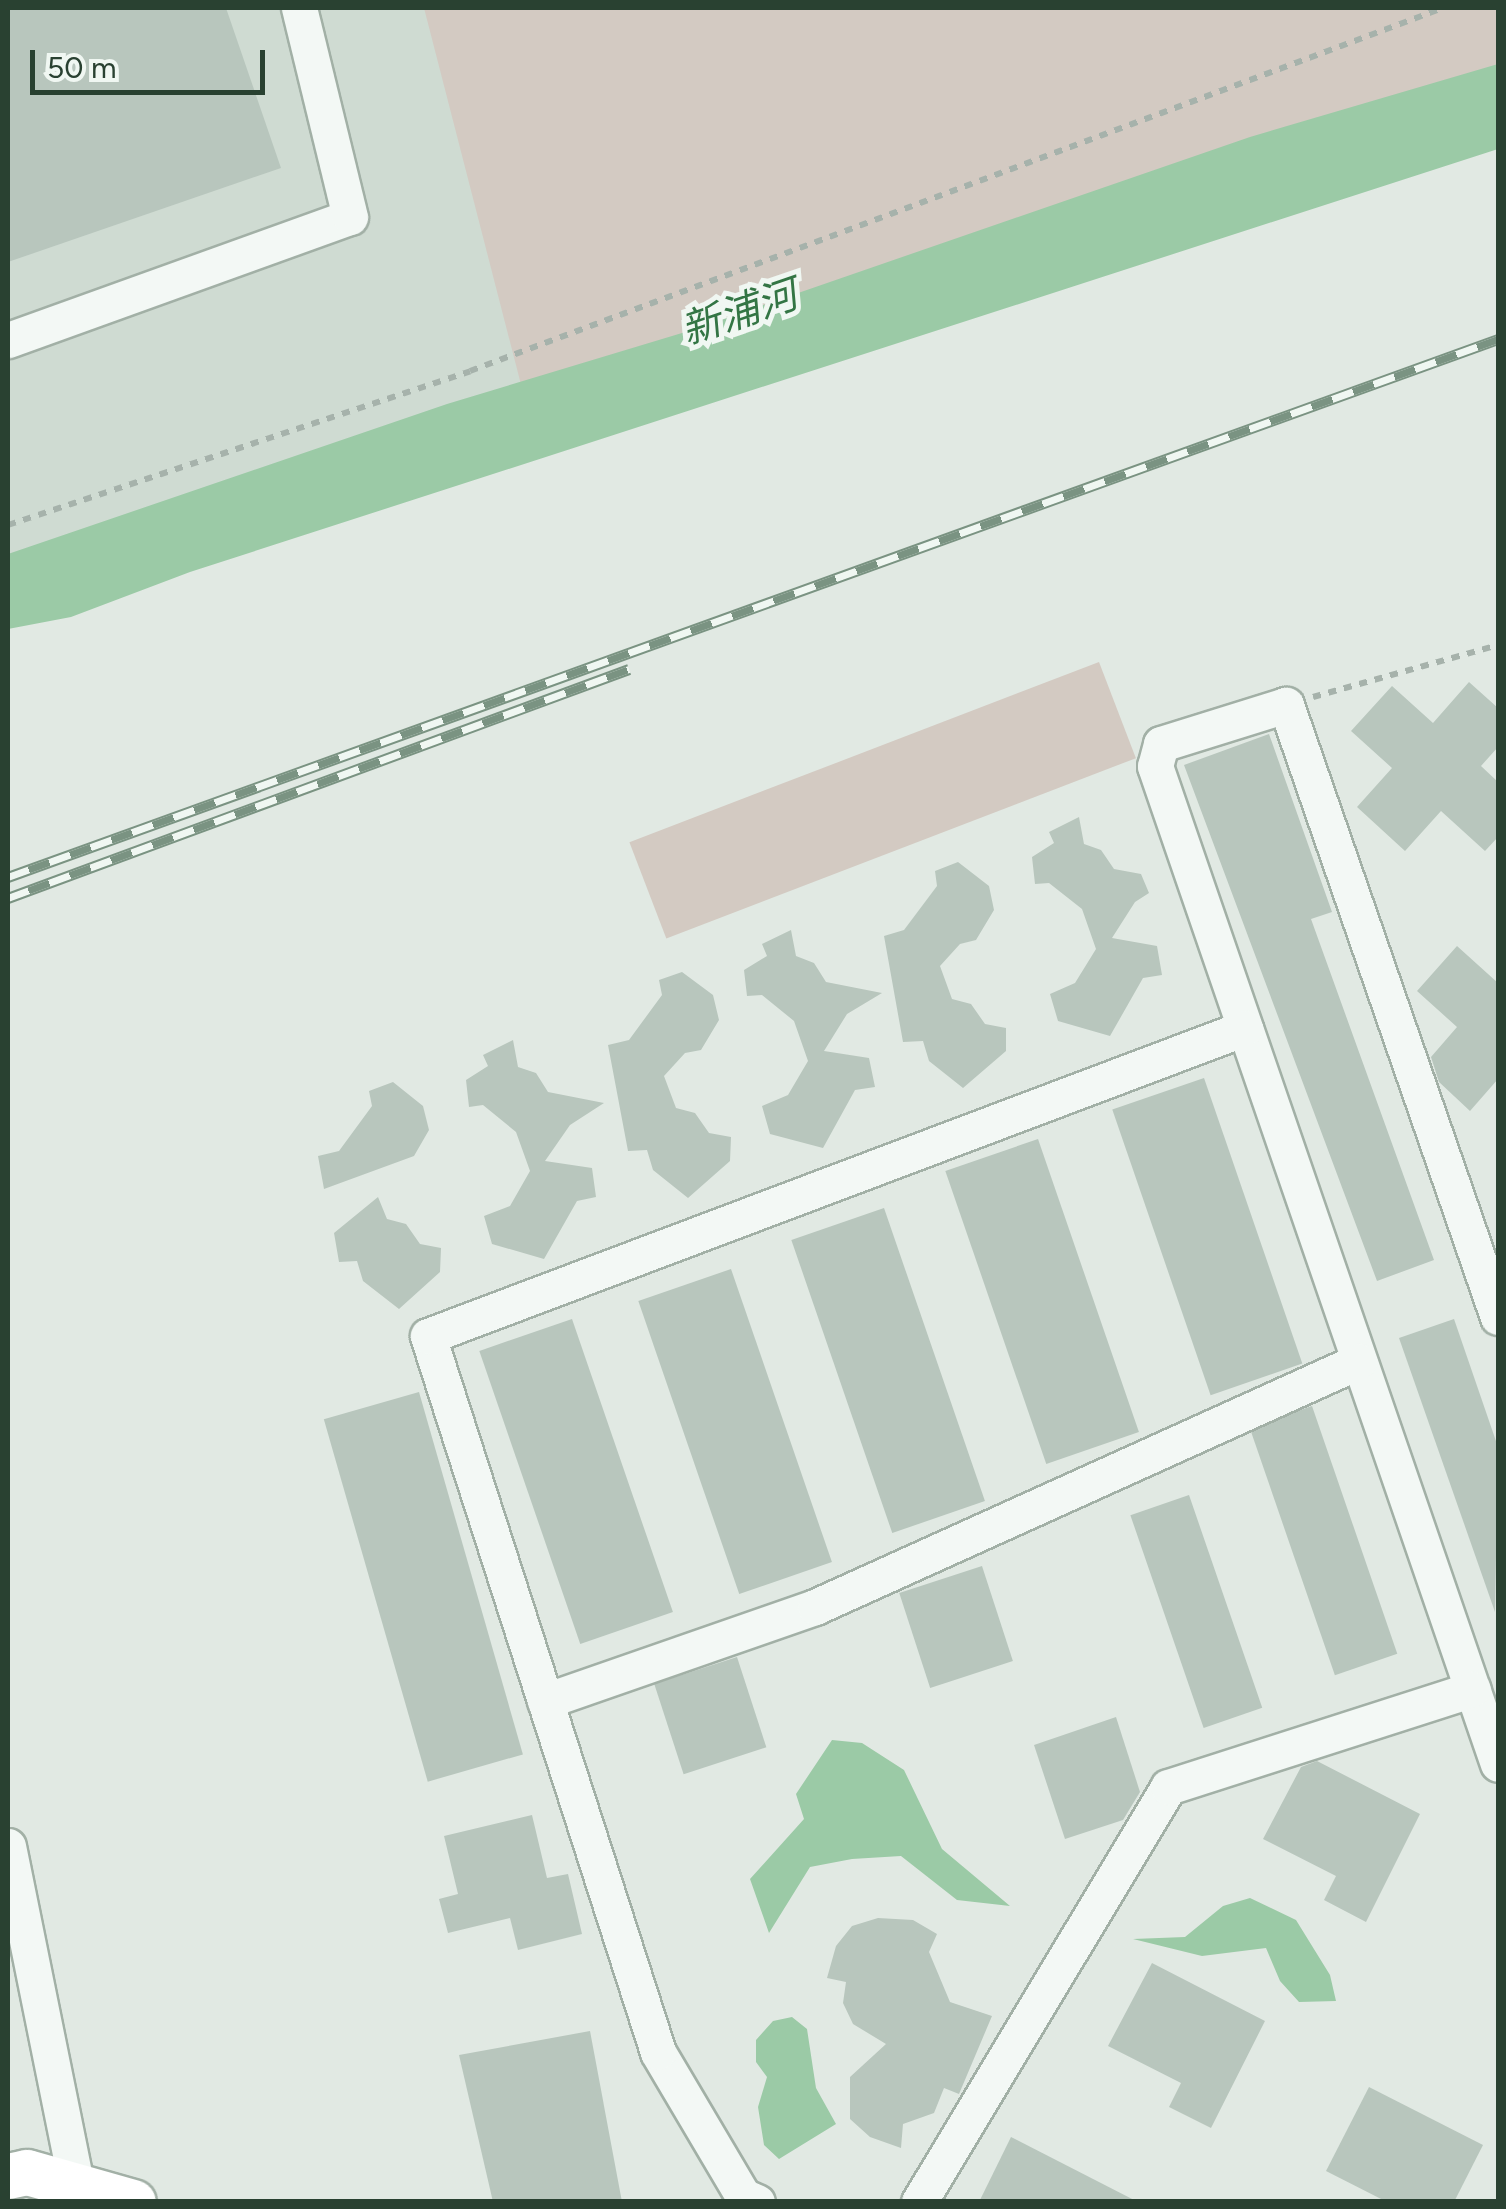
<!DOCTYPE html>
<meta charset="utf-8">
<style>
body{margin:0}
#map{position:relative;width:1506px;height:2209px;overflow:hidden;background:#e1e9e3;font-family:Figtree,"Noto Sans SC",sans-serif}
div>[style]{position:absolute}
.built>*{inset:0;background:#cfdbd2}
.green>*{inset:0;background:#d3cac2;transform-origin:0 0}
.water>*{inset:0;background:#9bcaa6}
.building>*{inset:0;background:#b8c6bd;transform-origin:0 0}
.path>*{height:6px;margin-top:-3px;transform-origin:0;background:repeating-linear-gradient(90deg,#a6b2ab 0 8px,transparent 0 16px)}
.roads{filter:drop-shadow(2px 0 #a2b0a6) drop-shadow(-2px 0 #a2b0a6) drop-shadow(0 2px #a2b0a6) drop-shadow(0 -2px #a2b0a6)}
.minor>*{height:35px;margin:-17.5px;padding:0 17.5px;transform-origin:17.5px;border-radius:17.5px;background:#f3f8f5}
.major>*{height:45px;margin:-22.5px;padding:0 22.5px;transform-origin:22.5px;border-radius:22.5px;background:#fff}
.rail>*{height:11px;margin-top:-5.5px;transform-origin:0;background:repeating-linear-gradient(90deg,#f0f7f2 0 22px,#7a9382 0 44px);box-sizing:border-box;border-block:2px solid #7a9382}
span{translate:-50% -50%;white-space:nowrap;text-align:center;line-height:1.15;-webkit-text-stroke:10px #f0f7f2;paint-order:stroke}
.water-label{font-size:40px;color:#337544;font-style:italic}
.frame{position:absolute;inset:0;border:10px solid #294131;pointer-events:none}
.scale{position:absolute;left:30px;top:50px;width:235px;height:45px;box-sizing:border-box;border:5px solid #294131;border-top:0;padding-left:12px;font-size:30px;line-height:35px;white-space:nowrap;color:#294131;-webkit-text-stroke:8px #f0f7f2;paint-order:stroke}
</style>
<div id="map">
<div class="built">
<i style="clip-path:polygon(8px 8px,1498px 8px,8px 606px)"></i>
</div>
<div class="green">
<i style="clip-path:polygon(424px 8px,1498px 8px,1498px 67px,526px 404px)"></i>
<i style="left:1099px;top:662px;width:103px;height:503px;rotate:69deg"></i>
</div>
<div class="water">
<i style="clip-path:polygon(1498px 64px,1498px 149px,190px 572px,71px 617px,8px 629px,8px 554px,447px 404px,682px 333px,1250px 137px)"></i>
<i style="clip-path:polygon(832px 1740px,862px 1743px,904px 1770px,942px 1849px,1010px 1906px,957px 1900px,901px 1856px,852px 1859px,810px 1867px,769px 1933px,750px 1879px,804px 1819px,796px 1794px)"></i>
<i style="clip-path:polygon(1250px 1898px,1296px 1920px,1330px 1975px,1336px 2001px,1299px 2002px,1280px 1981px,1266px 1948px,1202px 1956px,1133px 1939px,1185px 1937px,1223px 1906px)"></i>
<i style="clip-path:polygon(792px 2017px,807px 2029px,816px 2088px,836px 2124px,779px 2159px,764px 2145px,758px 2107px,767px 2077px,756px 2062px,756px 2040px,773px 2021px)"></i>
</div>
<div class="building">
<i style="clip-path:polygon(8px 8px,226px 8px,281px 168px,8px 262px)"></i>
<i style="clip-path:polygon(1469px 682px,1498px 708px,1498px 747px,1481px 766px,1498px 782px,1498px 837px,1485px 851px,1441px 811px,1405px 851px,1357px 807px,1392px 768px,1351px 731px,1392px 686px,1433px 723px)"></i>
<i style="clip-path:polygon(1269px 734px,1332px 912px,1311px 919px,1434px 1260px,1377px 1281px,1184px 765px)"></i>
<i style="clip-path:polygon(1079px 817px,1084px 844px,1101px 850px,1114px 869px,1141px 874px,1149px 893px,1135px 902px,1112px 938px,1157px 946px,1162px 975px,1143px 978px,1110px 1036px,1058px 1021px,1050px 994px,1075px 983px,1096px 949px,1082px 909px,1049px 883px,1035px 884px,1032px 857px,1054px 843px,1049px 832px)"></i>
<i style="clip-path:polygon(958px 862px,989px 886px,994px 910px,976px 940px,960px 944px,940px 966px,952px 999px,971px 1004px,985px 1024px,1006px 1028px,1006px 1051px,963px 1088px,929px 1061px,923px 1041px,903px 1042px,884px 936px,904px 930px,937px 886px,935px 871px)"></i>
<i style="clip-path:polygon(791px 930px,796px 956px,814px 963px,826px 982px,882px 993px,847px 1014px,824px 1051px,869px 1058px,875px 1087px,855px 1090px,823px 1148px,770px 1134px,762px 1106px,788px 1095px,808px 1061px,794px 1021px,762px 995px,747px 996px,744px 970px,767px 956px,762px 944px)"></i>
<i style="clip-path:polygon(1457px 946px,1498px 983px,1498px 1079px,1470px 1111px,1439px 1082px,1431px 1057px,1457px 1027px,1417px 991px)"></i>
<i style="clip-path:polygon(682px 972px,713px 995px,719px 1020px,701px 1050px,685px 1053px,664px 1076px,676px 1108px,695px 1113px,709px 1133px,731px 1137px,730px 1161px,688px 1198px,653px 1170px,647px 1150px,628px 1151px,608px 1045px,629px 1040px,662px 995px,659px 980px)"></i>
<i style="clip-path:polygon(513px 1040px,518px 1067px,536px 1073px,548px 1092px,604px 1103px,570px 1125px,545px 1161px,592px 1168px,596px 1197px,577px 1201px,544px 1259px,492px 1244px,484px 1216px,510px 1206px,530px 1171px,516px 1132px,483px 1105px,469px 1107px,466px 1080px,488px 1066px,483px 1055px)"></i>
<i style="left:1204px;top:1078px;width:302px;height:97px;rotate:71deg"></i>
<i style="clip-path:polygon(393px 1082px,423px 1106px,429px 1130px,414px 1156px,324px 1189px,318px 1156px,339px 1151px,372px 1106px,369px 1091px)"></i>
<i style="left:1038px;top:1139px;width:310px;height:98px;rotate:71deg"></i>
<i style="clip-path:polygon(378px 1197px,387px 1219px,406px 1224px,420px 1244px,441px 1248px,440px 1272px,399px 1309px,363px 1281px,357px 1261px,339px 1262px,334px 1233px)"></i>
<i style="left:884px;top:1208px;width:310px;height:98px;rotate:71deg"></i>
<i style="left:731px;top:1269px;width:310px;height:98px;rotate:71deg"></i>
<i style="left:572px;top:1319px;width:310px;height:98px;rotate:71deg"></i>
<i style="clip-path:polygon(1454px 1319px,1498px 1447px,1495px 1612px,1399px 1338px)"></i>
<i style="left:419px;top:1392px;width:377px;height:99px;rotate:74deg"></i>
<i style="left:1312px;top:1406px;width:262px;height:66px;rotate:71deg"></i>
<i style="left:1189px;top:1495px;width:225px;height:62px;rotate:71deg"></i>
<i style="left:982px;top:1566px;width:100px;height:87px;rotate:72deg"></i>
<i style="left:737px;top:1657px;width:95px;height:87px;rotate:72deg"></i>
<i style="clip-path:polygon(1116px 1717px,1140px 1792px,1123px 1820px,1065px 1839px,1034px 1745px)"></i>
<i style="clip-path:polygon(1317px 1761px,1420px 1814px,1366px 1922px,1324px 1900px,1336px 1876px,1263px 1839px,1301px 1767px)"></i>
<i style="clip-path:polygon(532px 1815px,547px 1878px,568px 1874px,582px 1934px,518px 1950px,510px 1918px,448px 1933px,439px 1899px,458px 1894px,444px 1836px)"></i>
<i style="clip-path:polygon(878px 1918px,913px 1920px,937px 1934px,929px 1952px,950px 2002px,992px 2016px,959px 2094px,944px 2088px,934px 2113px,903px 2124px,901px 2148px,870px 2137px,850px 2119px,850px 2077px,886px 2044px,853px 2024px,843px 2003px,846px 1982px,827px 1978px,836px 1946px,852px 1926px)"></i>
<i style="clip-path:polygon(1152px 1963px,1265px 2021px,1211px 2128px,1169px 2107px,1181px 2083px,1108px 2046px)"></i>
<i style="clip-path:polygon(590px 2031px,622px 2202px,493px 2202px,459px 2055px)"></i>
<i style="clip-path:polygon(1369px 2087px,1483px 2145px,1454px 2202px,1387px 2202px,1326px 2171px)"></i>
<i style="clip-path:polygon(1011px 2137px,1138px 2202px,979px 2202px)"></i>
</div>
<div class="path">
<i style="left:8px;top:525px;width:487px;rotate:-18.4deg"></i>
<i style="left:470px;top:371px;width:1039px;rotate:-20.46deg"></i>
<i style="left:1313px;top:697px;width:192px;rotate:-15.7deg"></i>
</div>
<div class="roads">
<div class="minor">
<i style="left:8px;top:340px;width:363px;rotate:-19.8deg"></i>
<i style="left:350px;top:217px;width:215px;rotate:-103.7deg"></i>
<i style="left:1498px;top:1317px;width:648px;rotate:-109.11deg"></i>
<i style="left:1286px;top:705px;width:131px;rotate:162.7deg"></i>
<i style="left:1161px;top:744px;width:23px;rotate:105deg"></i>
<i style="left:1155px;top:766px;width:1055px;rotate:71.03deg"></i>
<i style="left:545px;top:1701px;width:286px;rotate:-19.2deg"></i>
<i style="left:815px;top:1607px;width:597px;rotate:-24.33deg"></i>
<i style="left:8px;top:1846px;width:345px;rotate:78.6deg"></i>
<i style="left:757px;top:2202px;width:15px;rotate:-157deg"></i>
<i style="left:743px;top:2196px;width:167px;rotate:-120.6deg"></i>
<i style="left:658px;top:2052px;width:752px;rotate:-107.81deg"></i>
<i style="left:428px;top:1336px;width:873px;rotate:-20.66deg"></i>
<i style="left:919px;top:2202px;width:484px;rotate:-59deg"></i>
<i style="left:1168px;top:1787px;width:320px;rotate:-17.8deg"></i>
</div>
<div class="major">
<i style="left:8px;top:2176px;width:19px;rotate:-12deg"></i>
<i style="left:27px;top:2172px;width:110px;rotate:15.8deg"></i>
</div>
</div>
<div class="rail">
<i style="left:8px;top:877px;width:1584px;rotate:-19.85deg"></i>
<i style="left:8px;top:898px;width:662px;rotate:-20.24deg"></i>
</div>
<div class="water-label">
<span style="left:739px;top:312px;rotate:-19deg">新浦河</span>
</div>
<div class="frame"></div>
<div class="scale">50 m</div>
</div>
